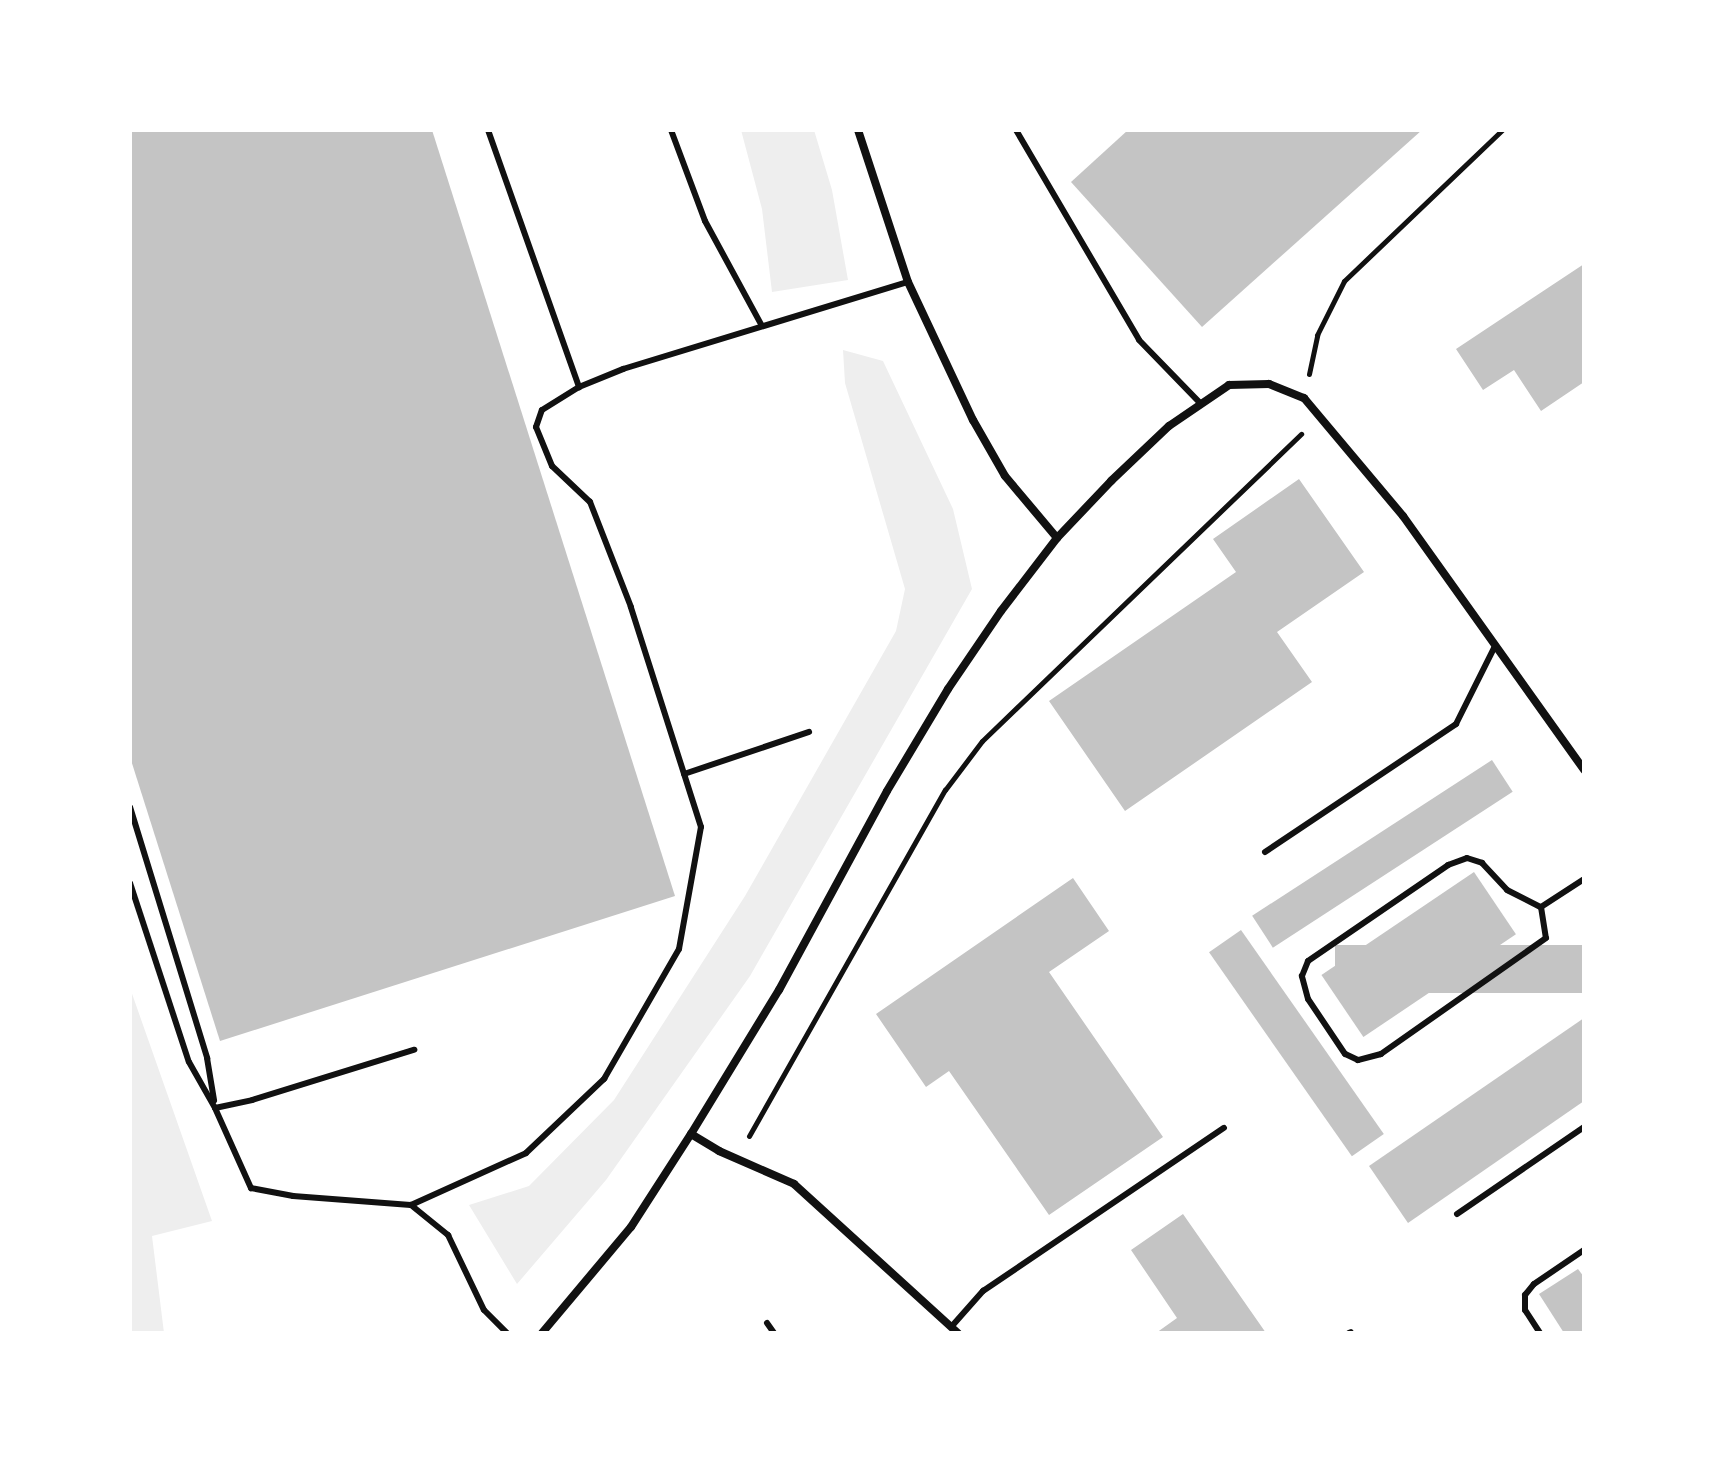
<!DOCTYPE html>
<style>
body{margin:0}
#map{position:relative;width:1714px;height:1463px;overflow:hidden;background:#fff;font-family:"Source Sans 3",sans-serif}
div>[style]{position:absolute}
.green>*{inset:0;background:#eee}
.building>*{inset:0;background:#c4c4c4;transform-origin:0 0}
.path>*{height:5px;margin:-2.5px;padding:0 2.5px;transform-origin:2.5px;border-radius:2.5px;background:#111}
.service>*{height:6px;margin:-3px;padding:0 3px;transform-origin:3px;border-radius:3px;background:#111}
.minor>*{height:8px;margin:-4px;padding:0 4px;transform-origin:4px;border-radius:4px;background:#111}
span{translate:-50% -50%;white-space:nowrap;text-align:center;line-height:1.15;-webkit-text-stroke:6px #fff;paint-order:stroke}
.frame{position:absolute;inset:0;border:132px solid #fff;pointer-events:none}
</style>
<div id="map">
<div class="green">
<i style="clip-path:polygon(741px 130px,814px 130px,832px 190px,848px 280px,772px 292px,762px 209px)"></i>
<i style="clip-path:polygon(843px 350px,883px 361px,953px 509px,972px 589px,750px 976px,606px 1180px,517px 1284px,469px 1205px,529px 1186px,614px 1100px,745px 896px,896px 631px,905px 589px,845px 383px)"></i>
<i style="clip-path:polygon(130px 988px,212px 1221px,152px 1236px,164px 1333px,130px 1333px)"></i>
</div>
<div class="building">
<i style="clip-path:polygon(130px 130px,432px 130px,675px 896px,220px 1041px,130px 757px)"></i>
<i style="clip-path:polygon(1128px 130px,1422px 130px,1202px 327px,1071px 182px)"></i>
<i style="clip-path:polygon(1584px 264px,1584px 382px,1541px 411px,1514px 370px,1483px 390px,1456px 349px)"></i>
<i style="clip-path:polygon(1299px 479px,1364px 572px,1277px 632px,1312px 682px,1125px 811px,1049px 701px,1236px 572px,1213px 539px)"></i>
<i style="left:1492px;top:760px;width:38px;height:286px;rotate:57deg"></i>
<i style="left:1474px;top:872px;width:75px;height:184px;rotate:56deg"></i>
<i style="clip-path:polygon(1073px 878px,1109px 931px,1049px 972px,1163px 1137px,1049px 1215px,949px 1071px,926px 1087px,876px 1014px)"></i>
<i style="left:1241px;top:930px;width:249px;height:39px;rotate:55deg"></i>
<i style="left:1584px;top:945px;width:48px;height:249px;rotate:90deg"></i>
<i style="clip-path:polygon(1584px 1018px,1584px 1101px,1408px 1223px,1369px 1166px)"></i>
<i style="clip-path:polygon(1183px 1214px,1266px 1333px,1156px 1333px,1177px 1318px,1131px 1250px)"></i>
<i style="clip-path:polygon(1578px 1269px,1584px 1277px,1584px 1333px,1564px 1333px,1539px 1294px)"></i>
</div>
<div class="path">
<i style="left:1309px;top:374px;width:40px;rotate:-78deg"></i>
<i style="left:1317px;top:335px;width:60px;rotate:-63.4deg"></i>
<i style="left:1344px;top:281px;width:219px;rotate:-43.7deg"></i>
<i style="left:749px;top:1136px;width:398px;rotate:-60.5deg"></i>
<i style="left:945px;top:790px;width:61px;rotate:-52.9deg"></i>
<i style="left:982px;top:741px;width:443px;rotate:-43.9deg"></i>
</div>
<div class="service">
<i style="left:488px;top:130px;width:273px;rotate:70.5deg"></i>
<i style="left:671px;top:130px;width:97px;rotate:69.5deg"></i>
<i style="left:705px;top:221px;width:119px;rotate:61.5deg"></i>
<i style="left:1016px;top:130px;width:243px;rotate:59.6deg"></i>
<i style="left:1139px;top:340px;width:89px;rotate:45.9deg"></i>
<i style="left:684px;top:774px;width:132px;rotate:-18.6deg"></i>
<i style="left:130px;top:807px;width:263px;rotate:72.9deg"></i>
<i style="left:207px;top:1058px;width:43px;rotate:80.5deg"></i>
<i style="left:1265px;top:852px;width:230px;rotate:-33.8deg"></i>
<i style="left:1456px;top:724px;width:87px;rotate:-63.4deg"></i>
<i style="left:1467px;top:858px;width:16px;rotate:18deg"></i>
<i style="left:1482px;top:863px;width:37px;rotate:47deg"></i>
<i style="left:1507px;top:890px;width:38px;rotate:27deg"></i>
<i style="left:1541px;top:907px;width:31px;rotate:81deg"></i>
<i style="left:1546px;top:938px;width:202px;rotate:144.9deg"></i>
<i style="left:1381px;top:1054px;width:24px;rotate:165deg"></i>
<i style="left:1358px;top:1060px;width:14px;rotate:-155deg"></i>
<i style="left:1345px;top:1054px;width:66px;rotate:-123.9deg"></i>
<i style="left:1308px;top:999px;width:24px;rotate:-105deg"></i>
<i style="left:1302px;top:976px;width:16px;rotate:-68deg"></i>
<i style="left:1308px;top:961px;width:170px;rotate:-34.4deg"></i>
<i style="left:1448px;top:865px;width:20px;rotate:-20deg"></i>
<i style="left:130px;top:883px;width:188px;rotate:71.8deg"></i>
<i style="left:189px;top:1062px;width:53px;rotate:60.5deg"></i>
<i style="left:215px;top:1108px;width:88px;rotate:65.8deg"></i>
<i style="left:251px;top:1188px;width:43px;rotate:10.8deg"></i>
<i style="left:293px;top:1196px;width:118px;rotate:4.4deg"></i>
<i style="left:411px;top:1205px;width:126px;rotate:-24.3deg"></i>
<i style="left:526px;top:1153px;width:108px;rotate:-43.5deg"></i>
<i style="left:604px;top:1079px;width:150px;rotate:-60deg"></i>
<i style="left:679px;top:949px;width:124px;rotate:-79.8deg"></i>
<i style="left:701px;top:827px;width:231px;rotate:-107.7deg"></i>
<i style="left:631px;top:607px;width:113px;rotate:-111.3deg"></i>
<i style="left:590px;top:502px;width:52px;rotate:-136.5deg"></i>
<i style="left:552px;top:466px;width:42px;rotate:-112.3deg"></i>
<i style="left:536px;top:427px;width:18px;rotate:-71deg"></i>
<i style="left:542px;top:410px;width:44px;rotate:-31.9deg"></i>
<i style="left:579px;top:387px;width:48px;rotate:-22.2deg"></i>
<i style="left:623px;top:369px;width:298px;rotate:-17deg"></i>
<i style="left:1541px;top:907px;width:51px;rotate:-33.1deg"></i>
<i style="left:215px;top:1108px;width:38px;rotate:-12deg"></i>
<i style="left:252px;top:1100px;width:170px;rotate:-17.2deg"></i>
<i style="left:411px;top:1205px;width:48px;rotate:39deg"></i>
<i style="left:448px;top:1235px;width:83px;rotate:64.4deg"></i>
<i style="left:484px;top:1310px;width:33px;rotate:45deg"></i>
<i style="left:1457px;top:1214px;width:154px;rotate:-34.4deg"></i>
<i style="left:767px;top:1323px;width:12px;rotate:55deg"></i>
<i style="left:952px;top:1326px;width:47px;rotate:-48.5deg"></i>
<i style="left:983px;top:1291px;width:291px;rotate:-34.1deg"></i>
<i style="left:1349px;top:1333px;width:2px;rotate:-27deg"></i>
<i style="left:1540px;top:1333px;width:27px;rotate:-123deg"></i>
<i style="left:1525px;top:1310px;width:15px;rotate:-90deg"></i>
<i style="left:1525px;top:1295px;width:14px;rotate:-51deg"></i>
<i style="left:1534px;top:1284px;width:60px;rotate:-34.2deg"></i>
</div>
<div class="minor">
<i style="left:858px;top:130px;width:160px;rotate:71.8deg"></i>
<i style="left:908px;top:282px;width:153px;rotate:64.8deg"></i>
<i style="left:973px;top:420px;width:64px;rotate:60.3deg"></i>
<i style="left:1005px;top:476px;width:81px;rotate:50deg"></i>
<i style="left:691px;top:1134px;width:33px;rotate:31deg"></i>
<i style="left:719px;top:1151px;width:82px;rotate:23.7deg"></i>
<i style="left:794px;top:1184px;width:222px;rotate:42.3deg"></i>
<i style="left:542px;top:1333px;width:138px;rotate:-50deg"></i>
<i style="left:631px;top:1227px;width:111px;rotate:-57.2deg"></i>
<i style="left:691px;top:1134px;width:169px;rotate:-58.6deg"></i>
<i style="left:779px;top:990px;width:226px;rotate:-61.5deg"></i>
<i style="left:887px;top:791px;width:119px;rotate:-59.1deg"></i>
<i style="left:948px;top:689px;width:94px;rotate:-55.8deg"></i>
<i style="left:1001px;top:611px;width:92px;rotate:-52.5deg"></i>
<i style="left:1057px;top:538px;width:79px;rotate:-46.5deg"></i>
<i style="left:1111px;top:481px;width:80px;rotate:-43.5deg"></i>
<i style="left:1169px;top:426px;width:73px;rotate:-34.3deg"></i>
<i style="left:1229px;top:385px;width:40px;rotate:-1.4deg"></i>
<i style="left:1269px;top:384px;width:38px;rotate:22deg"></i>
<i style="left:1304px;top:398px;width:154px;rotate:50deg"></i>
<i style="left:1403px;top:516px;width:312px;rotate:54.5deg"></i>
</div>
<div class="frame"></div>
</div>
